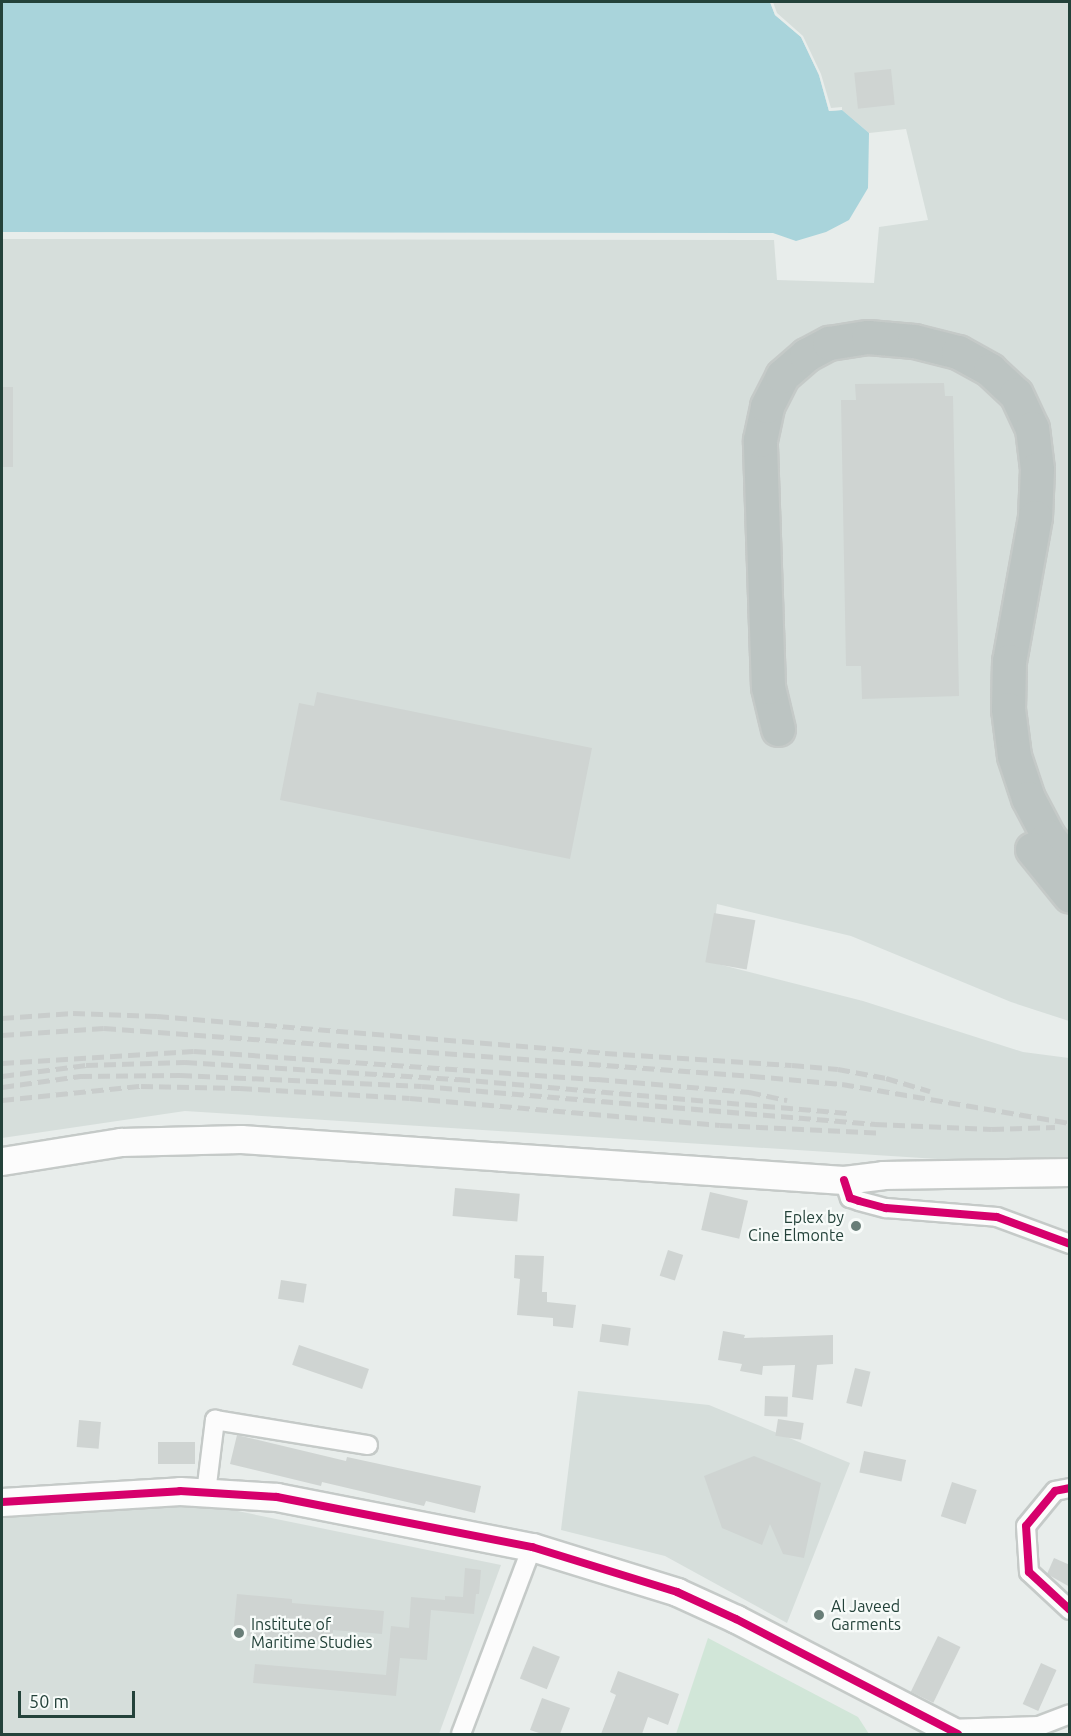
<!DOCTYPE html>
<style>
body{margin:0}
#map{position:relative;width:1071px;height:1736px;overflow:hidden;background:#e8edeb;font-family:Ubuntu,sans-serif}
div>[style]{position:absolute}
.built>*{inset:0;background:#d6dedb}
.green>*{inset:0;background:#d1e6d8}
.water>*{inset:0;background:#a9d4db}
.pier>*{inset:0;background:#e8edeb}
.building>*{inset:0;background:#cfd4d2;transform-origin:0 0}
.roads{filter:drop-shadow(2px 0 #c5cac8) drop-shadow(-2px 0 #c5cac8) drop-shadow(0 2px #c5cac8) drop-shadow(0 -2px #c5cac8)}
.street>*{height:18px;margin:-9px;padding:0 9px;transform-origin:9px;border-radius:9px;background:#fcfcfc}
.secondary>*{height:27px;margin:-13.5px;padding:0 13.5px;transform-origin:13.5px;border-radius:13.5px;background:#fcfcfc}
.highway>*{height:33px;margin:-16.5px;padding:0 16.5px;transform-origin:16.5px;border-radius:16.5px;background:#bcc4c2}
.rail>*{height:4.5px;margin-top:-2.25px;transform-origin:0;background:repeating-linear-gradient(90deg,#c9cdcc 0 12px,transparent 0 18px)}
.cycleway>*{height:8px;margin:-4px;padding:0 4px;transform-origin:4px;border-radius:4px;background:#d6006c}
.dots>*{width:16px;height:16px;translate:-50% -50%;box-sizing:border-box;border:3px solid #f7fbf9;border-radius:50%}
span{translate:-50% -50%;white-space:nowrap;text-align:center;line-height:1.15;-webkit-text-stroke:4.5px #f7fbf9;paint-order:stroke}
.poi-label{font-size:16px;color:#24423a}
.right{translate:-100% -50%;text-align:right}
.left{translate:0 -50%;text-align:left}
.frame{position:absolute;inset:0;border:3px solid #24423a;pointer-events:none}
.scale{position:absolute;left:18px;top:1691px;width:117px;height:27px;box-sizing:border-box;border:3px solid #24423a;border-top:0;padding-left:8px;font-size:18px;line-height:21px;white-space:nowrap;color:#24423a;-webkit-text-stroke:4px #f7fbf9;paint-order:stroke}
</style>
<div id="map">
<div class="built">
<i style="clip-path:polygon(770px 2px,1069px 2px,1069px 1021px,1011px 1002px,851px 936px,717px 904px,710px 962px,863px 1001px,1023px 1052px,1069px 1058px,1069px 1163px,1016px 1164px,185px 1111px,2px 1138px,2px 239px,774px 240px,777px 280px,874px 283px,879px 227px,928px 220px,906px 129px,869px 133px,842px 110px,829px 111px,819px 75px,801px 37px,775px 15px)"></i>
<i style="clip-path:polygon(578px 1391px,709px 1405px,850px 1463px,787px 1623px,665px 1556px,561px 1530px)"></i>
<i style="clip-path:polygon(171px 1504px,213px 1506px,501px 1565px,439px 1734px,2px 1734px,2px 1514px)"></i>
</div>
<div class="green">
<i style="clip-path:polygon(708px 1638px,858px 1717px,869px 1734px,676px 1734px)"></i>
</div>
<div class="water">
<i style="clip-path:polygon(2px 2px,770px 2px,775px 15px,801px 37px,819px 75px,829px 111px,842px 110px,869px 133px,868px 188px,849px 220px,826px 232px,796px 241px,773px 233px,2px 232px)"></i>
</div>
<div class="pier">
<i style="clip-path:polygon(770px 2px,773px 2px,777px 13px,803px 36px,821px 74px,831px 108px,842px 107px,842px 110px,829px 111px,819px 75px,801px 37px,775px 15px)"></i>
</div>
<div class="building">
<i style="left:891px;top:69px;width:36px;height:37px;rotate:84deg"></i>
<i style="clip-path:polygon(944px 383px,945px 396px,953px 396px,959px 696px,862px 699px,861px 666px,846px 666px,841px 400px,856px 400px,855px 384px)"></i>
<i style="left:2px;top:387px;width:11px;height:80px"></i>
<i style="clip-path:polygon(317px 692px,592px 748px,570px 859px,280px 800px,299px 703px,314px 706px)"></i>
<i style="left:714px;top:913px;width:42px;height:50px;rotate:10deg"></i>
<i style="left:455px;top:1188px;width:65px;height:28px;rotate:5deg"></i>
<i style="left:710px;top:1192px;width:39px;height:39px;rotate:13deg"></i>
<i style="left:668px;top:1250px;width:16px;height:27px;rotate:18deg"></i>
<i style="clip-path:polygon(515px 1255px,544px 1256px,542px 1292px,547px 1292px,547px 1302px,576px 1305px,573px 1328px,553px 1326px,553px 1318px,517px 1315px,520px 1279px,514px 1278px)"></i>
<i style="left:281px;top:1280px;width:26px;height:19px;rotate:9deg"></i>
<i style="left:602px;top:1324px;width:29px;height:18px;rotate:8deg"></i>
<i style="clip-path:polygon(723px 1331px,745px 1335px,744px 1338px,833px 1335px,833px 1364px,817px 1365px,813px 1400px,792px 1397px,795px 1365px,763px 1366px,762px 1375px,740px 1371px,742px 1364px,718px 1360px)"></i>
<i style="left:299px;top:1345px;width:74px;height:21px;rotate:19deg"></i>
<i style="left:855px;top:1368px;width:16px;height:36px;rotate:14deg"></i>
<i style="left:765px;top:1396px;width:23px;height:20px;rotate:2deg"></i>
<i style="left:778px;top:1419px;width:26px;height:17px;rotate:9deg"></i>
<i style="left:79px;top:1420px;width:22px;height:27px;rotate:5deg"></i>
<i style="clip-path:polygon(237px 1435px,346px 1461px,347px 1457px,481px 1486px,475px 1513px,426px 1501px,424px 1506px,322px 1482px,321px 1486px,230px 1464px)"></i>
<i style="left:158px;top:1442px;width:37px;height:22px"></i>
<i style="left:864px;top:1451px;width:43px;height:22px;rotate:12deg"></i>
<i style="clip-path:polygon(754px 1456px,821px 1483px,804px 1558px,783px 1554px,770px 1524px,762px 1545px,722px 1528px,704px 1476px)"></i>
<i style="left:952px;top:1482px;width:26px;height:36px;rotate:18deg"></i>
<i style="clip-path:polygon(1054px 1558px,1070px 1565px,1070px 1587px,1047px 1574px)"></i>
<i style="clip-path:polygon(465px 1568px,481px 1570px,479px 1594px,476px 1594px,474px 1614px,431px 1610px,427px 1660px,400px 1658px,396px 1696px,253px 1683px,255px 1664px,386px 1675px,391px 1626px,409px 1628px,411px 1597px,445px 1600px,445px 1596px,463px 1597px)"></i>
<i style="clip-path:polygon(237px 1594px,292px 1599px,292px 1603px,384px 1611px,382px 1634px,333px 1630px,332px 1643px,233px 1635px)"></i>
<i style="left:938px;top:1636px;width:25px;height:62px;rotate:26deg"></i>
<i style="left:533px;top:1646px;width:29px;height:35px;rotate:22deg"></i>
<i style="left:1041px;top:1663px;width:17px;height:45px;rotate:24deg"></i>
<i style="clip-path:polygon(618px 1671px,679px 1694px,668px 1725px,648px 1717px,642px 1734px,601px 1734px,616px 1695px,610px 1692px)"></i>
<i style="clip-path:polygon(542px 1698px,570px 1708px,560px 1734px,542px 1734px,530px 1730px)"></i>
</div>
<div class="roads">
<div class="street">
<i style="left:844px;top:1180px;width:19px;rotate:72deg"></i>
<i style="left:850px;top:1198px;width:9px;rotate:18deg"></i>
<i style="left:859px;top:1201px;width:28px;rotate:15deg"></i>
<i style="left:886px;top:1208px;width:111px;rotate:4.6deg"></i>
<i style="left:997px;top:1217px;width:78px;rotate:20.3deg"></i>
<i style="left:1070px;top:1488px;width:15px;rotate:169deg"></i>
<i style="left:1055px;top:1491px;width:45px;rotate:129.6deg"></i>
<i style="left:1026px;top:1526px;width:46px;rotate:86.3deg"></i>
<i style="left:1029px;top:1572px;width:56px;rotate:42.8deg"></i>
<i style="left:206px;top:1493px;width:74px;rotate:-83deg"></i>
<i style="left:215px;top:1420px;width:155px;rotate:9.3deg"></i>
<i style="left:948px;top:1729px;width:91px;rotate:-1.9deg"></i>
<i style="left:1039px;top:1726px;width:33px;rotate:-21deg"></i>
<i style="left:461px;top:1734px;width:200px;rotate:-69.2deg"></i>
</div>
<div class="secondary">
<i style="left:2px;top:1161px;width:121px;rotate:-9.1deg"></i>
<i style="left:121px;top:1142px;width:120px;rotate:-1.4deg"></i>
<i style="left:241px;top:1139px;width:604px;rotate:3.89deg"></i>
<i style="left:844px;top:1180px;width:39px;rotate:-7deg"></i>
<i style="left:883px;top:1175px;width:187px;rotate:-0.9deg"></i>
<i style="left:2px;top:1502px;width:178px;rotate:-3.5deg"></i>
<i style="left:180px;top:1491px;width:97px;rotate:3.5deg"></i>
<i style="left:277px;top:1497px;width:260px;rotate:11.1deg"></i>
<i style="left:532px;top:1547px;width:152px;rotate:17.2deg"></i>
<i style="left:677px;top:1592px;width:65px;rotate:24.6deg"></i>
<i style="left:736px;top:1619px;width:250px;rotate:27.4deg"></i>
</div>
<div class="highway">
<i style="left:778px;top:729px;width:43px;rotate:-103.4deg"></i>
<i style="left:768px;top:687px;width:247px;rotate:-91.9deg"></i>
<i style="left:760px;top:440px;width:35px;rotate:-78deg"></i>
<i style="left:767px;top:406px;width:34px;rotate:-63deg"></i>
<i style="left:782px;top:376px;width:32px;rotate:-41deg"></i>
<i style="left:806px;top:355px;width:26px;rotate:-28deg"></i>
<i style="left:829px;top:343px;width:39px;rotate:-9deg"></i>
<i style="left:868px;top:337px;width:46px;rotate:5deg"></i>
<i style="left:914px;top:341px;width:45px;rotate:14deg"></i>
<i style="left:958px;top:352px;width:37px;rotate:29deg"></i>
<i style="left:990px;top:370px;width:35px;rotate:43deg"></i>
<i style="left:1016px;top:394px;width:38px;rotate:65deg"></i>
<i style="left:1032px;top:428px;width:41px;rotate:83deg"></i>
<i style="left:1037px;top:469px;width:48px;rotate:92.4deg"></i>
<i style="left:1035px;top:517px;width:146px;rotate:100.2deg"></i>
<i style="left:1009px;top:661px;width:48px;rotate:91.2deg"></i>
<i style="left:1008px;top:709px;width:47px;rotate:82.7deg"></i>
<i style="left:1014px;top:756px;width:44px;rotate:71.6deg"></i>
<i style="left:1028px;top:798px;width:43px;rotate:62.2deg"></i>
<i style="left:1048px;top:836px;width:36px;rotate:52deg"></i>
<i style="left:1032px;top:849px;width:60px;rotate:51deg"></i>
</div>
</div>
<div class="rail">
<i style="left:2px;top:1018px;width:71px;rotate:-4deg"></i>
<i style="left:73px;top:1013px;width:84px;rotate:2deg"></i>
<i style="left:157px;top:1016px;width:450px;rotate:4.7deg"></i>
<i style="left:605px;top:1053px;width:187px;rotate:3.7deg"></i>
<i style="left:792px;top:1065px;width:46px;rotate:5deg"></i>
<i style="left:838px;top:1069px;width:49px;rotate:10.6deg"></i>
<i style="left:886px;top:1078px;width:46px;rotate:16.5deg"></i>
<i style="left:2px;top:1035px;width:102px;rotate:-3.9deg"></i>
<i style="left:104px;top:1028px;width:651px;rotate:4.23deg"></i>
<i style="left:753px;top:1076px;width:89px;rotate:5.1deg"></i>
<i style="left:842px;top:1084px;width:231px;rotate:9.7deg"></i>
<i style="left:2px;top:1063px;width:192px;rotate:-3.6deg"></i>
<i style="left:194px;top:1051px;width:404px;rotate:4deg"></i>
<i style="left:597px;top:1079px;width:153px;rotate:4.9deg"></i>
<i style="left:749px;top:1092px;width:39px;rotate:12deg"></i>
<i style="left:2px;top:1076px;width:85px;rotate:-7.5deg"></i>
<i style="left:86px;top:1065px;width:99px;rotate:-1.7deg"></i>
<i style="left:185px;top:1062px;width:274px;rotate:3.6deg"></i>
<i style="left:458px;top:1079px;width:391px;rotate:5deg"></i>
<i style="left:2px;top:1087px;width:79px;rotate:-8deg"></i>
<i style="left:80px;top:1076px;width:100px;rotate:-0.6deg"></i>
<i style="left:180px;top:1075px;width:242px;rotate:2.6deg"></i>
<i style="left:422px;top:1086px;width:455px;rotate:4.8deg"></i>
<i style="left:875px;top:1124px;width:117px;rotate:2.4deg"></i>
<i style="left:992px;top:1129px;width:63px;rotate:-1.8deg"></i>
<i style="left:2px;top:1100px;width:140px;rotate:-5.8deg"></i>
<i style="left:141px;top:1086px;width:99px;rotate:1.2deg"></i>
<i style="left:240px;top:1088px;width:170px;rotate:3.4deg"></i>
<i style="left:410px;top:1098px;width:311px;rotate:5deg"></i>
<i style="left:720px;top:1125px;width:161px;rotate:2.8deg"></i>
</div>
<div class="cycleway">
<i style="left:844px;top:1180px;width:19px;rotate:72deg"></i>
<i style="left:850px;top:1198px;width:9px;rotate:18deg"></i>
<i style="left:859px;top:1201px;width:28px;rotate:15deg"></i>
<i style="left:886px;top:1208px;width:111px;rotate:4.6deg"></i>
<i style="left:997px;top:1217px;width:78px;rotate:20.3deg"></i>
<i style="left:1070px;top:1488px;width:15px;rotate:169deg"></i>
<i style="left:1055px;top:1491px;width:45px;rotate:129.6deg"></i>
<i style="left:1026px;top:1526px;width:46px;rotate:86.3deg"></i>
<i style="left:1029px;top:1572px;width:56px;rotate:42.8deg"></i>
<i style="left:2px;top:1502px;width:178px;rotate:-3.5deg"></i>
<i style="left:180px;top:1491px;width:97px;rotate:3.5deg"></i>
<i style="left:277px;top:1497px;width:260px;rotate:11.1deg"></i>
<i style="left:532px;top:1547px;width:152px;rotate:17.2deg"></i>
<i style="left:677px;top:1592px;width:65px;rotate:24.6deg"></i>
<i style="left:736px;top:1619px;width:250px;rotate:27.4deg"></i>
</div>
<div class="dots">
<i style="left:856px;top:1226px;background:#697e78"></i>
<i style="left:819px;top:1615px;background:#697e78"></i>
<i style="left:239px;top:1633px;background:#697e78"></i>
</div>
<div class="poi-label">
<span class="right" style="left:844px;top:1226px">Eplex by<br>Cine Elmonte</span>
<span class="left" style="left:831px;top:1615px">Al Javeed<br>Garments</span>
<span class="left" style="left:251px;top:1633px">Institute of<br>Maritime Studies</span>
</div>
<div class="frame"></div>
<div class="scale">50 m</div>
</div>
